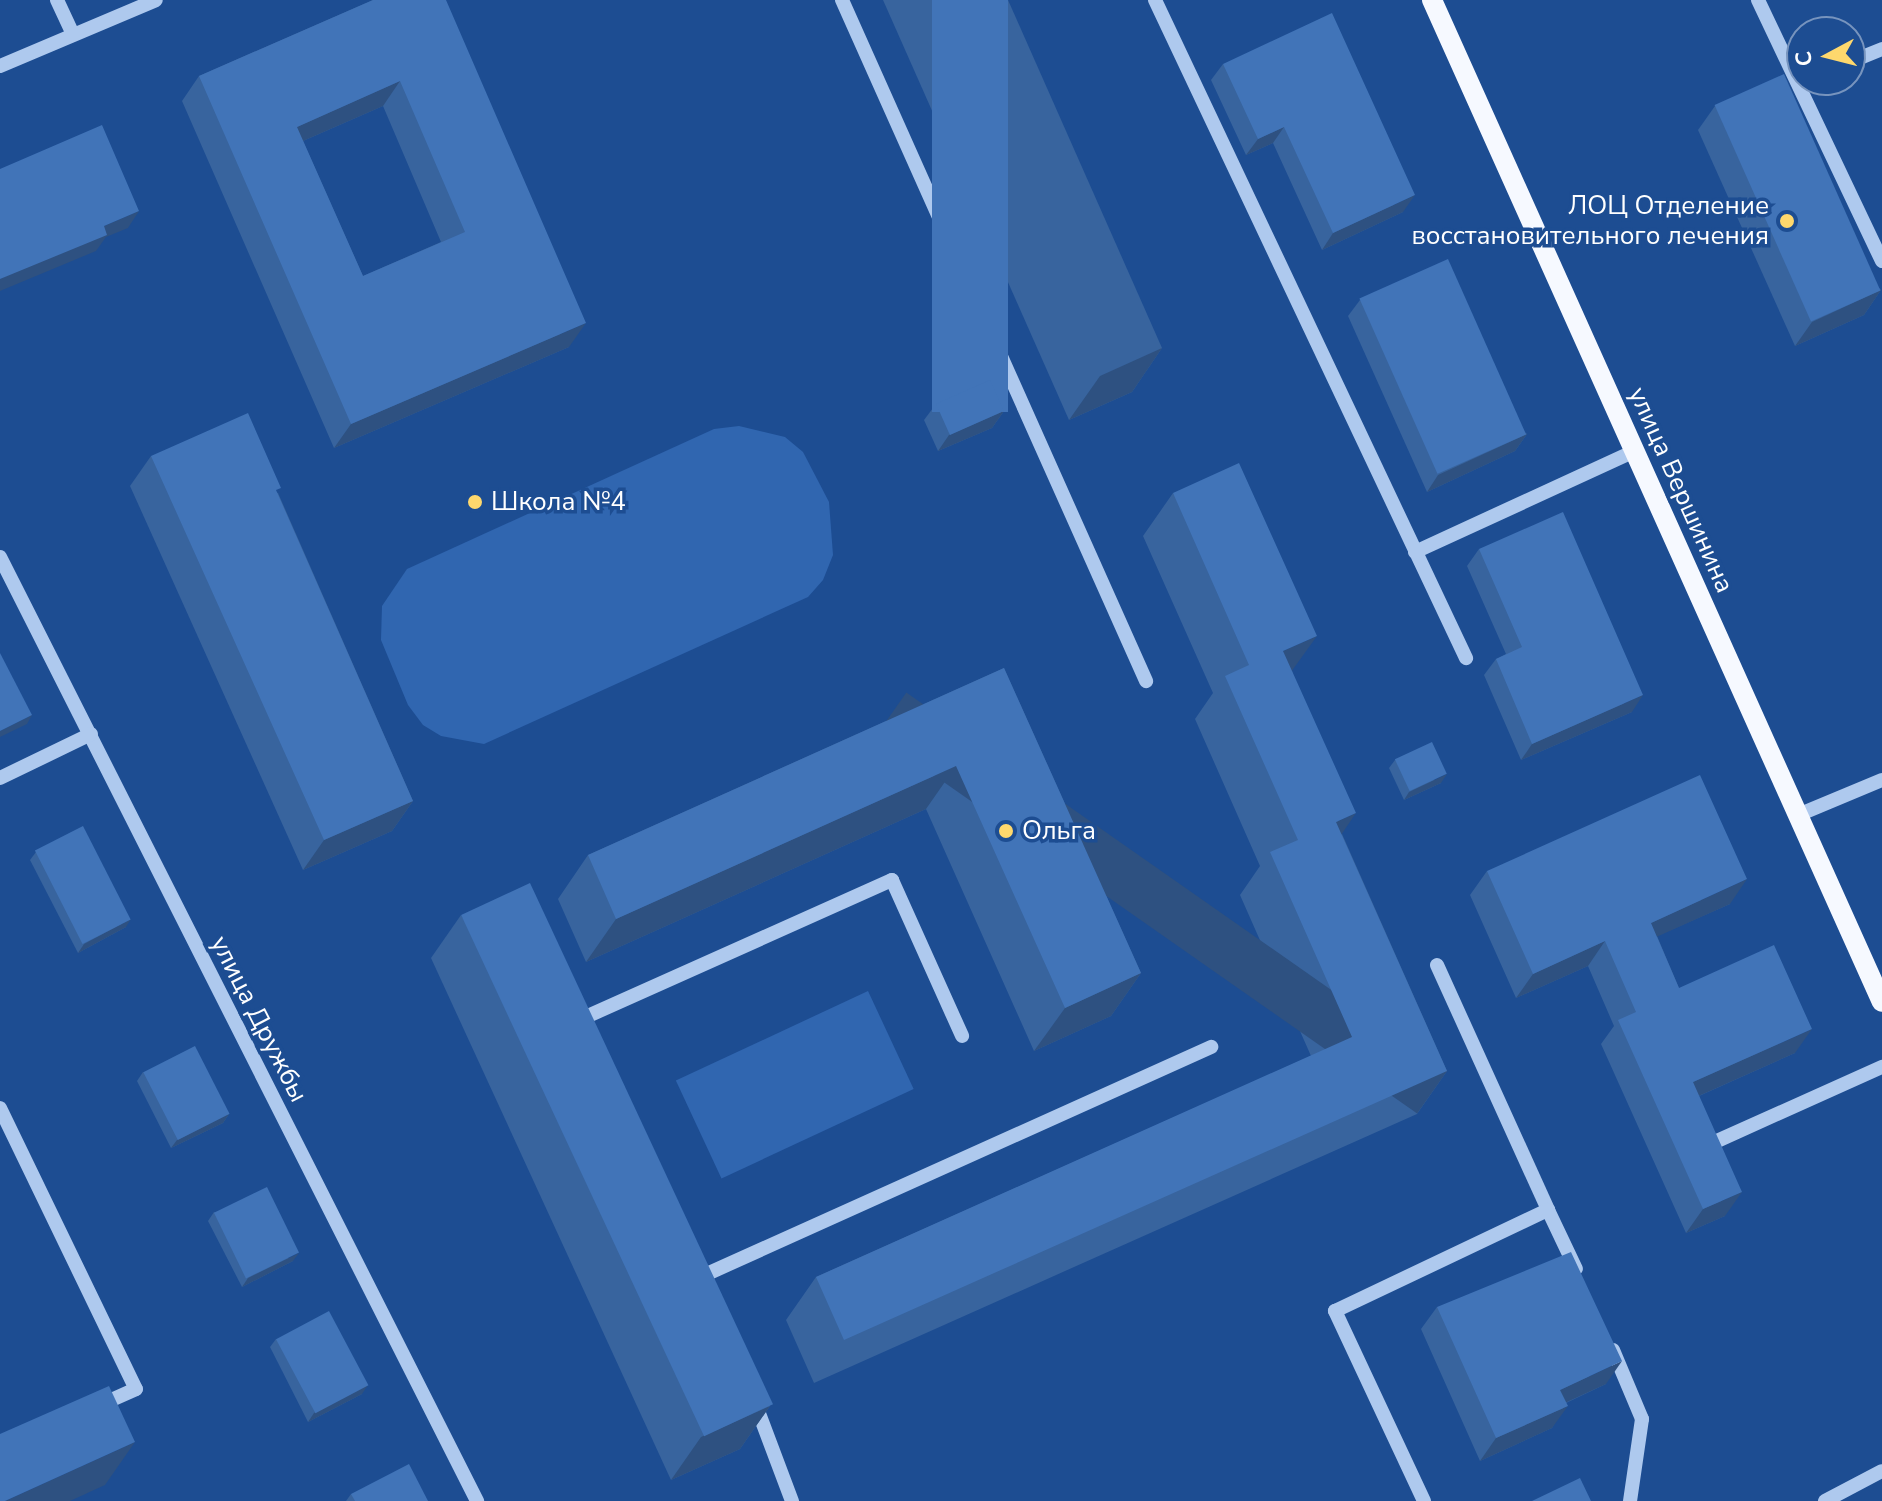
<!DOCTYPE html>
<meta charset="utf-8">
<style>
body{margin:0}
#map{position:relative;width:1882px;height:1501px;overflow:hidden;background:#1d4d92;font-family:"Nunito Sans",sans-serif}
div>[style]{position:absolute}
.green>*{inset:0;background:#3066b0;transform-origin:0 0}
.minor>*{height:14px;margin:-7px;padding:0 7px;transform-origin:7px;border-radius:7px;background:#aec9ee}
.major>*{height:20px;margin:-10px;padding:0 10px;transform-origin:10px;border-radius:10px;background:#f6f9ff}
.wall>*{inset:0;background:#38649e}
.shaded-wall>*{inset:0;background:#2e5181;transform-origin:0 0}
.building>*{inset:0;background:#4174b8;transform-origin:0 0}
.dots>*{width:22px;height:22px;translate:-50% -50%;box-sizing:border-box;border:4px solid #1d4d92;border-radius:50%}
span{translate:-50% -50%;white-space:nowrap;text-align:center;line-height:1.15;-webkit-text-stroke:7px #1d4d92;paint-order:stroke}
.poi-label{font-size:26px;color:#fff}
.right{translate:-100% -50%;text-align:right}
.left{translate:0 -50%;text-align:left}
.street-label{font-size:26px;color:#fff}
.north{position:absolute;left:1786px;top:16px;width:80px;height:80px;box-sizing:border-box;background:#1d4d92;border:2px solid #7794be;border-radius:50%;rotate:263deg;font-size:22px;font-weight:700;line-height:32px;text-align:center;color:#fff}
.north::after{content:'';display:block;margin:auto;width:28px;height:36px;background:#fed86d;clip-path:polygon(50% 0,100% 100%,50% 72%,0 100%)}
</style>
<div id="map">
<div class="green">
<i style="clip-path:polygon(739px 426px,785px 437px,803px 452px,829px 502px,833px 555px,823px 580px,808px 597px,484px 744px,441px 736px,423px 725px,408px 705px,381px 640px,382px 606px,407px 569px,714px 429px)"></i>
<i style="left:868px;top:991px;width:108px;height:212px;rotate:65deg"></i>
</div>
<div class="minor">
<i style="left:57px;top:0;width:38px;rotate:65deg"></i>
<i style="left:842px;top:0;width:746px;rotate:65.94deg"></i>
<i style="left:1155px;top:0;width:728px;rotate:64.7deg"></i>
<i style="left:1758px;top:0;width:289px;rotate:64.6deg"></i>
<i style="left:1850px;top:62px;width:35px;rotate:-22deg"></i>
<i style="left:0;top:66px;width:169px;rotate:-22.9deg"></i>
<i style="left:1415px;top:552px;width:242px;rotate:-24.7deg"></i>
<i style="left:0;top:557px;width:1058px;rotate:63.19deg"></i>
<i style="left:0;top:778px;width:101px;rotate:-25.8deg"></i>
<i style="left:1798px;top:815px;width:91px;rotate:-22.6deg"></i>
<i style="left:1437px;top:965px;width:269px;rotate:65.6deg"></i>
<i style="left:579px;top:1020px;width:343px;rotate:-24.1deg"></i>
<i style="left:892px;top:880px;width:171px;rotate:65.8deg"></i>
<i style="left:0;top:1108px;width:312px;rotate:64.2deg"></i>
<i style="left:136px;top:1389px;width:39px;rotate:156deg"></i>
<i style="left:1717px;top:1141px;width:181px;rotate:-24.2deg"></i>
<i style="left:698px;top:1278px;width:563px;rotate:-24.24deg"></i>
<i style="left:1613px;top:1350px;width:75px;rotate:67.2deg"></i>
<i style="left:1642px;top:1419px;width:83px;rotate:98.3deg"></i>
<i style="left:754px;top:1400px;width:108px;rotate:69.4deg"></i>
<i style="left:1424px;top:1501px;width:210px;rotate:-115.1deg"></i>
<i style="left:1335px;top:1311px;width:236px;rotate:-25.4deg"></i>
<i style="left:1548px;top:1210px;width:65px;rotate:64.6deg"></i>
<i style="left:1825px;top:1501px;width:64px;rotate:-27.8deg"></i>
</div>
<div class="major">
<i style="left:1432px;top:0;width:1098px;rotate:65.82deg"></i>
</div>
<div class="wall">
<i style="clip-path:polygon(evenodd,373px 0,569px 347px,334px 448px,182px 101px,199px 76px,373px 0,383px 106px,441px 242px,363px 276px,303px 141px,383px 106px)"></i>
<i style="clip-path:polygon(883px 0,1008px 0,1162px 348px,1132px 392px,1069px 420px)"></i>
<i style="clip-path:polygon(1223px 64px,1403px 212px,1322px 250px,1273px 143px,1246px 155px,1211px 80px)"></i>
<i style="clip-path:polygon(1715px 106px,1881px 290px,1864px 315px,1795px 346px,1698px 130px)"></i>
<i style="clip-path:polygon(1360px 300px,1527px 434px,1515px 451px,1427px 492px,1348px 316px)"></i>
<i style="clip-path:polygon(936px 404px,1004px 411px,992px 428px,938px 451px,924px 420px)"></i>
<i style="clip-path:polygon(151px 456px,278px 493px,413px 801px,392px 831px,303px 870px,130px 486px)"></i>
<i style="clip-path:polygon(1173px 493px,1292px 671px,1342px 834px,1447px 1071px,1417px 1114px,814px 1383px,786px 1320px,816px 1277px,1311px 1056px,1240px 895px,1260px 866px,1195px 719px,1213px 693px,1143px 536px)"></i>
<i style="clip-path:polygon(1479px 549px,1632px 712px,1521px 760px,1484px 675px,1496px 659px,1506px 654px,1467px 566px)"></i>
<i style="clip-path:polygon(1004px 668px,1141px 973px,1111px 1016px,1034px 1051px,926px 809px,586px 962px,558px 899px,588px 855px)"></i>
<i style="clip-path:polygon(1395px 760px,1441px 783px,1404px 800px,1389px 768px)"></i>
<i style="clip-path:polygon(36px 852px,126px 927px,78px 953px,30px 860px)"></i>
<i style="clip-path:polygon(1487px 871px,1730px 904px,1657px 936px,1679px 988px,1795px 1053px,1699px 1096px,1725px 1216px,1686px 1233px,1601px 1044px,1614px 1026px,1588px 966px,1516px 998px,1470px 895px)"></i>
<i style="clip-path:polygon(461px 915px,770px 1406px,740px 1449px,671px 1480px,431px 958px)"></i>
<i style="clip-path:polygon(143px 1072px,229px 1114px,223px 1123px,171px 1148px,137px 1081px)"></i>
<i style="clip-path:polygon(214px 1212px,293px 1261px,242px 1287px,208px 1221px)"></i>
<i style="clip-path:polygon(1437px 1307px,1606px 1384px,1566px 1403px,1552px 1428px,1480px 1461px,1421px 1329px)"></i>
<i style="clip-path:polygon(276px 1339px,362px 1394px,308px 1422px,270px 1347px)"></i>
<i style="clip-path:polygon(351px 1494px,428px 1501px,346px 1501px)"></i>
</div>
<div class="shaded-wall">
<i style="clip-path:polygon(400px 81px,383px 106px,280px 151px,297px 127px)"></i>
<i style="clip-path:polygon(1284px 127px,1273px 143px,1246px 155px,1258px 139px)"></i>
<i style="clip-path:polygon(1415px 195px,1403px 212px,1322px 250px,1333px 233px)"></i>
<i style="clip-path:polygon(139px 211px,128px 228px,106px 237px,96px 251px,0 291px,0 279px,104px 226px)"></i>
<i style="clip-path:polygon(1881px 290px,1864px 315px,1795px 346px,1812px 322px)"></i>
<i style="clip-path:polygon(586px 323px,569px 347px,334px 448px,351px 424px)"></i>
<i style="clip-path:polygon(1162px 348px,1132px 392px,1069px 420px,1100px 376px)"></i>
<i style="clip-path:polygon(1004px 411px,992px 428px,938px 451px,949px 435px)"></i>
<i style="clip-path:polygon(1527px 434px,1515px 451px,1427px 492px,1438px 475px)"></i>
<i style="clip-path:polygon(1317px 636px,1286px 679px,1283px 651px)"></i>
<i style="clip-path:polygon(1643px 695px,1632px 712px,1521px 760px,1532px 744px)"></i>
<i style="clip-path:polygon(32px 715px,27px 724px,0 737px,0 731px)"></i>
<i style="clip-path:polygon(956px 766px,926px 809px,586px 962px,616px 919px)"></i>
<i style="clip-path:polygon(1447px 774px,1441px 783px,1404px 800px,1409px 792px)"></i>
<i style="clip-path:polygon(413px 801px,392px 831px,303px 870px,324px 840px)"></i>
<i style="clip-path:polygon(1356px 813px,1326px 857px,1336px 822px)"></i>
<i style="clip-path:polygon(1747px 879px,1730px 904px,1634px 947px,1651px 923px)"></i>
<i style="clip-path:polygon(131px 919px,126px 927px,78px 953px,84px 944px)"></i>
<i style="clip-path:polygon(1605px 941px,1588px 966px,1516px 998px,1533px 974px)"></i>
<i style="clip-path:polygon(1141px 973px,1111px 1016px,1034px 1051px,1065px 1008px)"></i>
<i style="clip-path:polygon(1812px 1029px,1795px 1053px,1676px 1106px,1693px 1082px)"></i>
<i style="left:1447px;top:1071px;width:52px;height:660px;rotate:125deg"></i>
<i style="clip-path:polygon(229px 1114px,223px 1123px,171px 1148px,177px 1140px)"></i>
<i style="clip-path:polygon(1742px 1192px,1725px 1216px,1686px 1233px,1703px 1209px)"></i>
<i style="clip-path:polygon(299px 1253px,293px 1261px,242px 1287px,248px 1278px)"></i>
<i style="clip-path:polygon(1622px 1361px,1606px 1384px,1545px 1412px,1560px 1390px)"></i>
<i style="clip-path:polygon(368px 1385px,362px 1394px,308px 1422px,314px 1413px)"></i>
<i style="clip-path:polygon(770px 1406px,740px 1449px,671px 1480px,701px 1437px)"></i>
<i style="clip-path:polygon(1568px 1406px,1552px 1428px,1480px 1461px,1496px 1438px)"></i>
<i style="clip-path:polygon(135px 1442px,105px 1485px,70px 1501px,5px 1501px)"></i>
</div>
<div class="building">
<i style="clip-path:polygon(evenodd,373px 0,446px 0,586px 323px,351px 424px,199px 76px,373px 0,400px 81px,465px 232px,363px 276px,297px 127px,400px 81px)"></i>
<i style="left:932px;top:0;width:76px;height:412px"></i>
<i style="clip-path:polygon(1332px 13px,1415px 195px,1333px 233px,1284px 127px,1258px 139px,1223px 64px)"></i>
<i style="left:1784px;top:74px;width:237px;height:76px;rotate:66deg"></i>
<i style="clip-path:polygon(102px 125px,139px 211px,104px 226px,107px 235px,0 279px,0 169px)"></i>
<i style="left:1448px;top:259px;width:192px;height:97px;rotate:66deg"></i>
<i style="left:990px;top:380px;width:34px;height:59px;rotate:66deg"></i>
<i style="clip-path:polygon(248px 413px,281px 488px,276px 490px,413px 801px,324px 840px,151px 456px)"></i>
<i style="clip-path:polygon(1239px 463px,1317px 636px,1283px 651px,1356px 813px,1336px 822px,1447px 1071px,844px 1340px,816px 1277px,1352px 1037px,1270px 852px,1298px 840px,1225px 676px,1249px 665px,1173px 493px)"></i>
<i style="clip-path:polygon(1563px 512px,1643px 695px,1532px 744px,1496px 659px,1522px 647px,1479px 549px)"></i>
<i style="clip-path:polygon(0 653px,32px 715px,0 731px)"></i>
<i style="clip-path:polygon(1004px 668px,1141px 973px,1065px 1008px,956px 766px,616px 919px,588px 855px)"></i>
<i style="left:1432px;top:742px;width:35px;height:41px;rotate:65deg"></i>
<i style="clip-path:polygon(1700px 775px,1747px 879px,1651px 923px,1679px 988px,1774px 945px,1812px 1029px,1693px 1082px,1742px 1192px,1703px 1209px,1618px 1020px,1636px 1012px,1605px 941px,1533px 974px,1487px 871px)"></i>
<i style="left:83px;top:826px;width:105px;height:54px;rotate:63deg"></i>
<i style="left:530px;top:883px;width:575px;height:76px;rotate:65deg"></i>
<i style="left:195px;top:1046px;width:76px;height:58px;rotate:63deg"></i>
<i style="left:267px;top:1187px;width:73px;height:59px;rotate:64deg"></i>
<i style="clip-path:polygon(1571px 1252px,1622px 1361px,1560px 1390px,1568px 1406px,1496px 1438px,1437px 1307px)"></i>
<i style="left:329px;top:1311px;width:84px;height:60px;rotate:62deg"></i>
<i style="clip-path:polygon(109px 1386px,135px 1442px,5px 1501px,0 1501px,0 1434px)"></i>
<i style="clip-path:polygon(409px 1464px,428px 1501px,355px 1501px,351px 1494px)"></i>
<i style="clip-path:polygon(1580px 1478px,1591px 1501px,1532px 1501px)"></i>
</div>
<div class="dots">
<i style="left:1787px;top:221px;background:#fed86d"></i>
<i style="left:475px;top:502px;background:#fed86d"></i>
<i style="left:1006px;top:831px;background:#fed86d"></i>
</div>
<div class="poi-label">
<span class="right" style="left:1769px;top:221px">ЛОЦ Отделение<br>восстановительного лечения</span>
<span class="left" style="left:491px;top:502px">Школа №4</span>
<span class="left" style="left:1022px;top:831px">Ольга</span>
</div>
<div class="street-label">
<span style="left:1681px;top:490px;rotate:66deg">улица Вершинина</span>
<span style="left:259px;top:1019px;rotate:63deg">улица Дружбы</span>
</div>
<div class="north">С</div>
</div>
